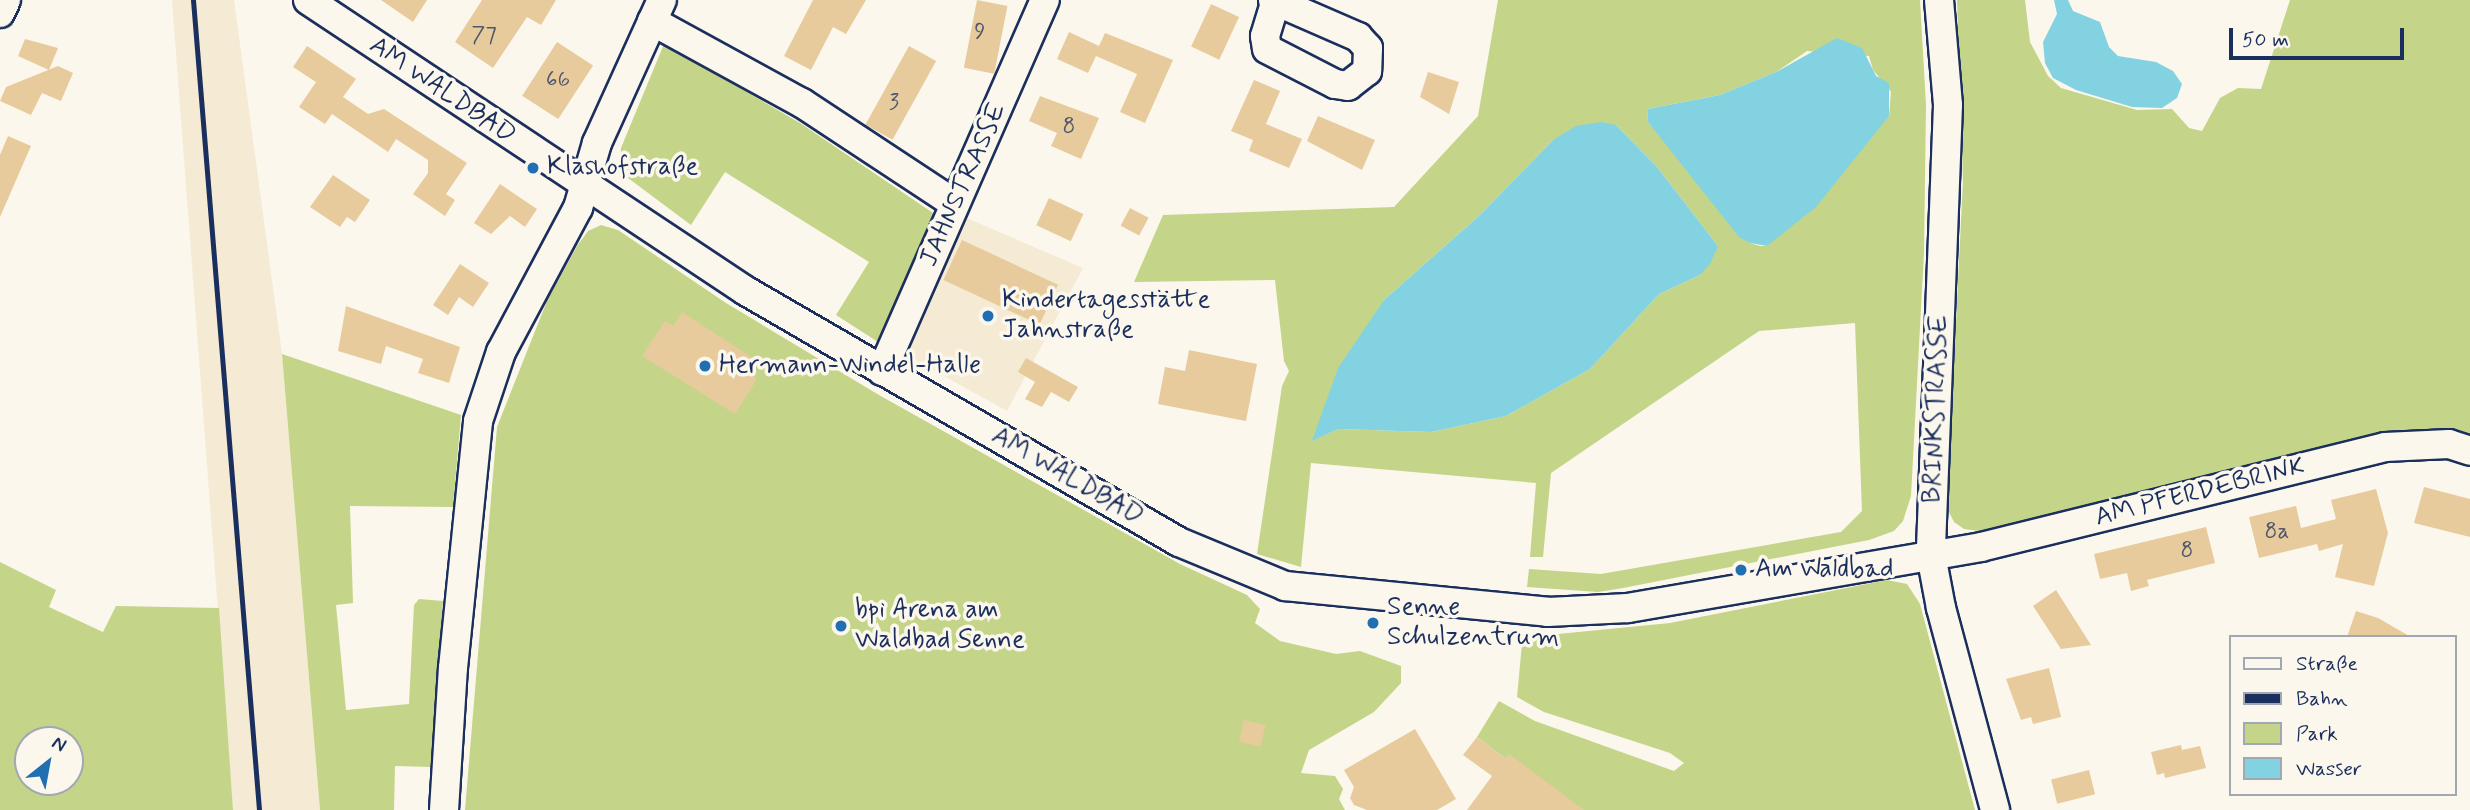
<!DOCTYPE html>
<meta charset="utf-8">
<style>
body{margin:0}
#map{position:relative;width:2470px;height:810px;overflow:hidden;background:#fbf7ec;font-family:Mynerve,sans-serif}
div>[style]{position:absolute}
.built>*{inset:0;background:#f5ead4}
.green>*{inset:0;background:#c4d489}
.water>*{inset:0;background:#83d2e1}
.building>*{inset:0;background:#e8cb9c;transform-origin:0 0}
.roads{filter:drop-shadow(2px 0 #1b2f5e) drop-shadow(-2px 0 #1b2f5e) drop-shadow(0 2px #1b2f5e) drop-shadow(0 -2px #1b2f5e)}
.minor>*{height:28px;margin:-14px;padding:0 14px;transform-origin:14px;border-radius:14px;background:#fbf7ec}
.rail>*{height:5px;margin:-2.5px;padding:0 2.5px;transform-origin:2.5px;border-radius:2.5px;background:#1b2f5e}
.dots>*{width:19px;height:19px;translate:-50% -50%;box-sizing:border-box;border:4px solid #fbf7ec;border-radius:50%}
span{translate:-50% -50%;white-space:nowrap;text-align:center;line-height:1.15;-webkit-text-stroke:7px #fbf7ec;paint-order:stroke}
.number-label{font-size:23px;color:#4e566e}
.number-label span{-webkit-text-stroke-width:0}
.street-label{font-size:26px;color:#1b2f5e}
.poi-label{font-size:26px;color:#1b2f5e}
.left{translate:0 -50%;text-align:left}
.legend{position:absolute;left:2229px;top:635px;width:228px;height:161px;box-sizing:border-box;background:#fbf7ec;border:2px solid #a1a7b3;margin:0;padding:9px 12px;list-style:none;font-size:21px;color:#1b2f5e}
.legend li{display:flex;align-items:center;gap:14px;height:35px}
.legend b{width:35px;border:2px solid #a1a7b3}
.north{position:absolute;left:14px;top:726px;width:70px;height:70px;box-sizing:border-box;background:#fbf7ec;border:2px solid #a1a7b3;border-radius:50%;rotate:31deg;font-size:19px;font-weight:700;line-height:28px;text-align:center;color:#1b2f5e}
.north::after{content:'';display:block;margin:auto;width:24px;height:32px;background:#1f6fb2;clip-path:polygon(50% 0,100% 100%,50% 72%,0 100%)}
.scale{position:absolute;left:2229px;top:28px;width:175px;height:32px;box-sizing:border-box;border:4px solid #1b2f5e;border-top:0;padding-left:9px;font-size:21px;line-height:24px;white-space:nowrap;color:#1b2f5e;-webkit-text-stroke:5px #fbf7ec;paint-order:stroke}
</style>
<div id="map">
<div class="built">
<i style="clip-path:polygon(172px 0,234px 0,282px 354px,320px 810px,233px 810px)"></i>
<i style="clip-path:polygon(962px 216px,1083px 268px,1007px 411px,901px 352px)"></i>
</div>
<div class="green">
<i style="clip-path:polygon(evenodd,1498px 0,1920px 0,1926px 105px,1924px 252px,1911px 496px,1903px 521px,1894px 531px,1869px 540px,1623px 588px,1598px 592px,1527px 587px,1529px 569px,1601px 574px,1841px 532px,1862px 511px,1855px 323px,1759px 331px,1551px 473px,1543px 557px,1530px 557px,1536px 483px,1311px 463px,1301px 567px,1257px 554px,1282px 386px,1289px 371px,1284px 361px,1275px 280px,1134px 282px,1163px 215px,1394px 207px,1478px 116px,1498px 0,1807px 51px,1869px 56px,1873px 70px,1891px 92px,1889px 116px,1767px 246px,1760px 246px,1750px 243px,1648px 122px,1647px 109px,1720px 95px,1776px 72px,1807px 51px,1498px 0,1616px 125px,1657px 167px,1718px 246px,1700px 275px,1659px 294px,1590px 369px,1506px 416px,1431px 432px,1338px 429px,1313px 440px,1384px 300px,1479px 216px,1553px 140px,1616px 125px)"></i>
<i style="clip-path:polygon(1957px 0,2025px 0,2030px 42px,2048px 76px,2061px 88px,2137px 110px,2172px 109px,2189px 128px,2202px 131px,2220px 98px,2238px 88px,2261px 89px,2290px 0,2470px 0,2470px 436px,2374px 436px,1987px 532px,1964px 529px,1954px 522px,1947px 508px,1963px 180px)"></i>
<i style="clip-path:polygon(664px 44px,800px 123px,936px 215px,878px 342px,836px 315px,869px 262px,725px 172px,691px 225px,620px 172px,621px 148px)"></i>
<i style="clip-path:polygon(601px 225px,618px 230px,726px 303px,879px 395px,1180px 564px,1247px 595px,1260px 609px,1255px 623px,1280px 641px,1336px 654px,1360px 651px,1401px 666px,1401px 683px,1374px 712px,1309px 750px,1301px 773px,1335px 776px,1343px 789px,1339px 799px,1345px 810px,465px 810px,497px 427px,547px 301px,577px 246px,588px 231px)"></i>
<i style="clip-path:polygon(282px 354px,461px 415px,453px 507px,350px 506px,353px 603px,336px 605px,346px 710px,409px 704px,414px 605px,419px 599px,443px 601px,432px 767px,395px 766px,394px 810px,320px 810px)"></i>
<i style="clip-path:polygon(evenodd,0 562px,56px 590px,49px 607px,103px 632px,116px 606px,219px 608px,233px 810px,0 810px,0 562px,28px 740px,70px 740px,70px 782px,28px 782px,28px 740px)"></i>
<i style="clip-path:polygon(1887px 580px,1907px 584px,1920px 604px,1975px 810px,1566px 810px,1509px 755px,1506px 759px,1477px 737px,1499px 701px,1535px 721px,1674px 771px,1684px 763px,1670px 753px,1544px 712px,1517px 697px,1523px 633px,1558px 634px,1670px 623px)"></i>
</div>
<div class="water">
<i style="clip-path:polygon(2054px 0,2068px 0,2073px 11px,2100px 22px,2109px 47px,2118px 56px,2156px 62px,2173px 71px,2182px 84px,2177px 98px,2162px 108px,2132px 107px,2076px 90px,2053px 78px,2045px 63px,2043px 42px,2057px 14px)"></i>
<i style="clip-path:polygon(1837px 38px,1862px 48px,1876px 76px,1889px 83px,1889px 116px,1816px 207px,1767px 246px,1750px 243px,1739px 237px,1648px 122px,1647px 109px,1720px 95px,1776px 72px)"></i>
<i style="clip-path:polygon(1601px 122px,1616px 125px,1657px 167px,1718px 246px,1710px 264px,1700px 275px,1659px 294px,1590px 369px,1506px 416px,1431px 432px,1338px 429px,1312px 441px,1338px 368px,1384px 300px,1479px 216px,1553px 140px,1576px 126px)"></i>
</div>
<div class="building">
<i style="clip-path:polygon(381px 0,427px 0,413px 22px)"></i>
<i style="clip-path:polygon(482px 0,556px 0,541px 25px,527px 17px,493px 68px,455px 42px)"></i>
<i style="clip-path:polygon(813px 0,866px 0,846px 34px,833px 27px,811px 70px,784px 56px)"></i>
<i style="left:977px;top:0;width:31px;height:69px;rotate:11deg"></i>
<i style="left:1211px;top:4px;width:31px;height:47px;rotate:25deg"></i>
<i style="clip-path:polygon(1069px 32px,1099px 46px,1105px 33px,1173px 60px,1145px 123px,1120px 112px,1137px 74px,1096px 56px,1088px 73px,1057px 59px)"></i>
<i style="clip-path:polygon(25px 39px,58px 48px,49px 70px,18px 56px)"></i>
<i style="left:557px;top:42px;width:43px;height:64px;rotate:33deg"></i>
<i style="clip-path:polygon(307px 46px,356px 79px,343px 97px,368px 114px,384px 109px,467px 163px,446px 194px,455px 200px,445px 216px,413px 194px,428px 173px,428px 160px,396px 139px,388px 152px,332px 114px,325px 124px,299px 107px,316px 82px,293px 67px)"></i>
<i style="left:909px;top:46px;width:31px;height:90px;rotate:29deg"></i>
<i style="clip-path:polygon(58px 66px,73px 73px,61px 101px,42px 93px,31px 115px,0 101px,6px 87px)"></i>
<i style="clip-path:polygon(1428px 72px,1459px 82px,1449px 114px,1420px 97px)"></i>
<i style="clip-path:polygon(1254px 80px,1280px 91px,1266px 124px,1302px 139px,1289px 168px,1249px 151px,1253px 140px,1231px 131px)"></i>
<i style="clip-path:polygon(1040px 96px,1099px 118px,1081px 159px,1051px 146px,1057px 133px,1029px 121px)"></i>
<i style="clip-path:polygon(1318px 116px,1375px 140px,1362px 170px,1307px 141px)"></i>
<i style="clip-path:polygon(8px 136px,31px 146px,0 217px,0 155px)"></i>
<i style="clip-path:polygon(333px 175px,370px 200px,355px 222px,347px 217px,340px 227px,310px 207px)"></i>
<i style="clip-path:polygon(500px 184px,537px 209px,525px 227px,510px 216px,491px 234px,474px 223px)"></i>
<i style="left:1049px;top:198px;width:38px;height:30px;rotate:25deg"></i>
<i style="left:1130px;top:208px;width:21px;height:20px;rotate:28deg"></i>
<i style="left:962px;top:240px;width:106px;height:44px;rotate:25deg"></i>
<i style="clip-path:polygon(460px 264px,489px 283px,473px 307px,459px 297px,448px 315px,433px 305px)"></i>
<i style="clip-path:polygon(346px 306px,460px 347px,449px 383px,418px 373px,423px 359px,386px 346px,381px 364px,338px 351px)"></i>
<i style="clip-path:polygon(682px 312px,756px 360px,748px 373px,757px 379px,735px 414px,642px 356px,665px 321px,673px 326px)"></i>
<i style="clip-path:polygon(1189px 350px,1257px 364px,1246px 421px,1158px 404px,1165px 367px,1185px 371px)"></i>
<i style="clip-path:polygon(1026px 358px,1078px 387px,1069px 402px,1051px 392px,1042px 407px,1025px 399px,1035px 382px,1018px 372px)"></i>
<i style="clip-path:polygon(2424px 487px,2470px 499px,2470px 537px,2414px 523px)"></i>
<i style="clip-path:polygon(2376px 489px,2388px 533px,2374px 586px,2335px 577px,2343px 544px,2319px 551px,2317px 544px,2259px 558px,2249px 517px,2296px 506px,2301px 528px,2336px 519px,2331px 500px)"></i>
<i style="clip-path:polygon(2206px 527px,2215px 563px,2147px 580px,2149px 586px,2131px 591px,2127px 573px,2100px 579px,2094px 554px)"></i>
<i style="clip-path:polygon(2056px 590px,2091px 645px,2061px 649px,2033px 606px)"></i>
<i style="clip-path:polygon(2356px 611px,2378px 618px,2411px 637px,2347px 637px)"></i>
<i style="clip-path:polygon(2049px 668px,2061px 717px,2033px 724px,2031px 717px,2021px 720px,2006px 679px)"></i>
<i style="left:1244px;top:720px;width:22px;height:22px;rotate:13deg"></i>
<i style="clip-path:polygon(1415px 729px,1456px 799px,1437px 810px,1367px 810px,1354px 805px,1350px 798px,1354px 787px,1344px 770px)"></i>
<i style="clip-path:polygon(1477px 737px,1506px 759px,1509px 754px,1584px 810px,1467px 810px,1492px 776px,1463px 755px)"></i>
<i style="clip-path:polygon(2181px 745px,2182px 750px,2200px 746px,2206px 768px,2165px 778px,2164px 773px,2157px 775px,2151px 752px)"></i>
<i style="left:2089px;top:770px;width:25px;height:39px;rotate:76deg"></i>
</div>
<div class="roads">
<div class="minor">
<i style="left:308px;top:0;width:526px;rotate:33.6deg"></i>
<i style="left:746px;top:291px;width:500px;rotate:30.1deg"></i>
<i style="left:1179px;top:542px;width:115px;rotate:22.5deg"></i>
<i style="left:1285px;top:586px;width:264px;rotate:5.6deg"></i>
<i style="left:1548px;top:612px;width:80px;rotate:-2.9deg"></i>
<i style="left:1628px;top:608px;width:358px;rotate:-9.8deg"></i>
<i style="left:1981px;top:547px;width:416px;rotate:-13.9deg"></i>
<i style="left:2385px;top:447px;width:64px;rotate:-2.7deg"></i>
<i style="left:2449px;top:444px;width:22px;rotate:18deg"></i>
<i style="left:1273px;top:0;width:93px;rotate:23.5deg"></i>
<i style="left:1358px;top:37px;width:15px;rotate:48deg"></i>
<i style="left:1368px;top:48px;width:23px;rotate:92deg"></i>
<i style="left:1367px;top:71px;width:24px;rotate:142deg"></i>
<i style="left:1348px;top:86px;width:13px;rotate:-171deg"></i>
<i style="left:1335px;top:84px;width:76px;rotate:-152.8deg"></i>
<i style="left:1267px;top:49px;width:13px;rotate:-99deg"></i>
<i style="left:1265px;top:36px;width:37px;rotate:-73deg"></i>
<i style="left:1939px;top:0;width:105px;rotate:85.1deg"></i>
<i style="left:1948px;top:105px;width:450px;rotate:92.2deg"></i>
<i style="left:1931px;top:555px;width:54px;rotate:79.3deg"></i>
<i style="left:1941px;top:608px;width:209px;rotate:75deg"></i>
<i style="left:0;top:13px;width:14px;rotate:-65deg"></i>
<i style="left:652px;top:21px;width:171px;rotate:28.7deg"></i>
<i style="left:802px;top:103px;width:183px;rotate:33.4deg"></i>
<i style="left:882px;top:371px;width:405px;rotate:-66.3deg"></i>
<i style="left:444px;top:810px;width:142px;rotate:-86.4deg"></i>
<i style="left:453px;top:668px;width:248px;rotate:-84.2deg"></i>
<i style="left:478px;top:421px;width:73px;rotate:-71.6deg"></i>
<i style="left:501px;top:352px;width:163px;rotate:-61.9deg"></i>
<i style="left:578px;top:208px;width:68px;rotate:-73.7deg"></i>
<i style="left:597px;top:143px;width:157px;rotate:-65.6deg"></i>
</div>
</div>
<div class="rail">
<i style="left:193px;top:0;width:813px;rotate:85.34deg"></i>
</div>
<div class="dots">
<i style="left:533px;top:168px;background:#1f6fb2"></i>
<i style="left:988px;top:316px;background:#1f6fb2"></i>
<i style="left:705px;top:366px;background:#1f6fb2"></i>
<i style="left:1741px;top:570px;background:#1f6fb2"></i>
<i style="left:1373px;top:623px;background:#1f6fb2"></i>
<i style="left:841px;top:626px;background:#1f6fb2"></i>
</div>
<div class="number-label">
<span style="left:980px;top:32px">9</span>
<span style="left:484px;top:36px">77</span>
<span style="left:558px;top:80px">66</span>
<span style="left:894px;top:103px">3</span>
<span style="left:1069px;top:127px">8</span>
<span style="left:2277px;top:532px">8a</span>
<span style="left:2187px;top:551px">8</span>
</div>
<div class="street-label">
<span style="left:442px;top:91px;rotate:34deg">AM WALDBAD</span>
<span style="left:964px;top:185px;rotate:-66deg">JAHNSTRASSE</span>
<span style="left:1937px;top:409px;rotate:-88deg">BRINKSTRASSE</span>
<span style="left:1067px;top:477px;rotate:30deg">AM WALDBAD</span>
<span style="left:2200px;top:493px;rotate:-14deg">AM PFERDEBRINK</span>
</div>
<div class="poi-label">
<span class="left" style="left:547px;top:168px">Klashofstraße</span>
<span class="left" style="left:1002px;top:316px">Kindertagesstätte<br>Jahnstraße</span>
<span class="left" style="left:719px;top:366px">Hermann-Windel-Halle</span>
<span class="left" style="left:1755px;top:570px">Am Waldbad</span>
<span class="left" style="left:1387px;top:623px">Senne<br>Schulzentrum</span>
<span class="left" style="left:855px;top:626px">bpi Arena am<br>Waldbad Senne</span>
</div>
<ul class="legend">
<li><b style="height:9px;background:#fbf7ec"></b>Straße</li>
<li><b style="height:9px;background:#1b2f5e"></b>Bahn</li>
<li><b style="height:19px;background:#c4d489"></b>Park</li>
<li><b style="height:19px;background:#83d2e1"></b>Wasser</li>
</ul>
<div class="north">N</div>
<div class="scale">50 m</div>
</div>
